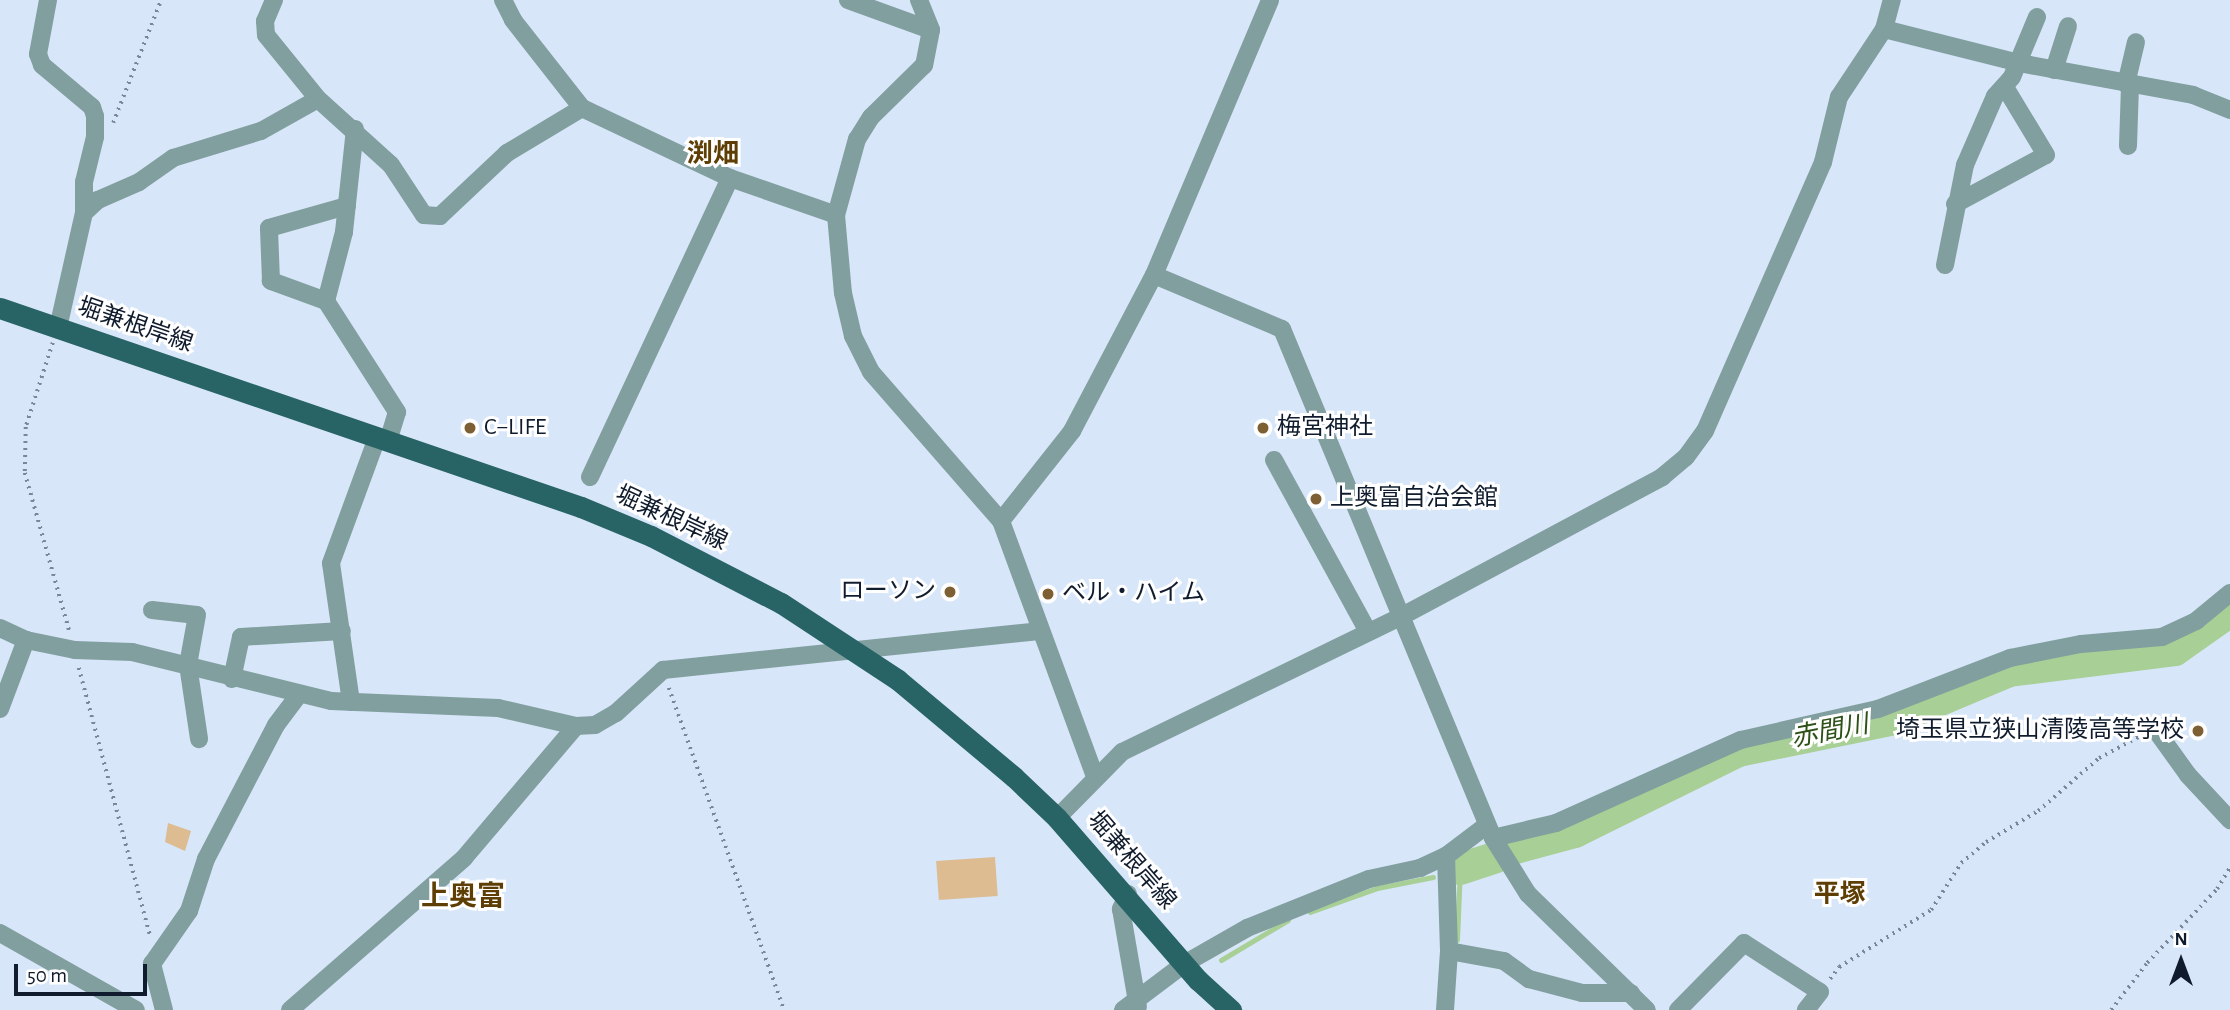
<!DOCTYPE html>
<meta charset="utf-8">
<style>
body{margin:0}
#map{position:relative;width:2230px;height:1010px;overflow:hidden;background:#d8e6f9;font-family:"Alegreya Sans","Noto Sans JP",sans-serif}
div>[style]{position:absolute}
.green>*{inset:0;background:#dcbc90;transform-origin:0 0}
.stream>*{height:5px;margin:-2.5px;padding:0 2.5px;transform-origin:2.5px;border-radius:2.5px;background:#a8cf95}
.river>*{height:32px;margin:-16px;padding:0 16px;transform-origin:16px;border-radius:16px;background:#a8cf95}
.path>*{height:3.5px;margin-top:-1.75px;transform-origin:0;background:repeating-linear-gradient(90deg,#7a879a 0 2px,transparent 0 7px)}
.minor>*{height:18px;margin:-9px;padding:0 9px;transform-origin:9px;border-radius:9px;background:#819f9f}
.major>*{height:21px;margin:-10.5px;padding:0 10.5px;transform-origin:10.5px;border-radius:10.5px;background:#286465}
.dots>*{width:19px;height:19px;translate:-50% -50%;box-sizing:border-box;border:4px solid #fff;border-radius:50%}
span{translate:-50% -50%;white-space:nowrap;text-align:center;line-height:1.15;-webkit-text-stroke:6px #fff;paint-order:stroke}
.street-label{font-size:24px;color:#101c2d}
.poi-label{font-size:24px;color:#101c2d}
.left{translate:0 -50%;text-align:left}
.right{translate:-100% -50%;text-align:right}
.neighbourhood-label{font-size:26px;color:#5e3e04;font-weight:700}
.water-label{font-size:26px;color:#2d5117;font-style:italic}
.quarter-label{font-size:28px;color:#5e3e04;font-weight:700}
.north{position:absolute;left:2146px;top:926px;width:70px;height:70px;-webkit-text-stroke:5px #fff;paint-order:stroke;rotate:0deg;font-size:19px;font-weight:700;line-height:28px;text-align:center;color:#101c2d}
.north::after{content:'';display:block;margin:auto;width:24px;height:32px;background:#101c2d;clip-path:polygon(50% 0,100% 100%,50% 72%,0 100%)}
.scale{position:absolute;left:14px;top:964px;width:133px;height:32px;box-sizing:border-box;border:4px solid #101c2d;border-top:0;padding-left:9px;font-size:21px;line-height:24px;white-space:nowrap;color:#101c2d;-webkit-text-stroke:5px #fff;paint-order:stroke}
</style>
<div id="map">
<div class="green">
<i style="clip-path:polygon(168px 823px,191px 831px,185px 851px,165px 842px)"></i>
<i style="left:995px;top:857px;width:39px;height:59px;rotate:86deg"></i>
</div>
<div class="stream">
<i style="left:1310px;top:912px;width:71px;rotate:-19.7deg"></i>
<i style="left:1377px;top:888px;width:57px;rotate:-11.1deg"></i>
<i style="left:1457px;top:940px;width:71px;rotate:-87.6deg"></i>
<i style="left:1221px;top:960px;width:78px;rotate:-30.8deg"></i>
</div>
<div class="river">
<i style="left:1512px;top:849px;width:65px;rotate:-15.1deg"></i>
<i style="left:1575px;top:832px;width:182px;rotate:-26.4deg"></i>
<i style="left:1738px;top:751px;width:160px;rotate:-11.5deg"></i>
<i style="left:1895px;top:719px;width:124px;rotate:-22.8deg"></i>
<i style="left:2009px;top:671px;width:167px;rotate:-7.2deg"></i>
<i style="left:2175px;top:650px;width:67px;rotate:-35.3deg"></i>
<i style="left:1460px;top:869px;width:36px;rotate:-18deg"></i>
</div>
<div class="path">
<i style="left:113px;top:123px;width:132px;rotate:-68.7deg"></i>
<i style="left:53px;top:343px;width:88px;rotate:107.8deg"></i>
<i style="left:26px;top:427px;width:46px;rotate:91.2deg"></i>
<i style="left:25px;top:473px;width:166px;rotate:74.3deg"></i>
<i style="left:79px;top:668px;width:279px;rotate:75.1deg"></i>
<i style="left:669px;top:688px;width:342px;rotate:70.3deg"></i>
<i style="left:1830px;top:979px;width:15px;rotate:-53deg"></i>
<i style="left:1839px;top:967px;width:108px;rotate:-31.8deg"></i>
<i style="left:1931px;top:910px;width:56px;rotate:-57.4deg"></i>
<i style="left:1961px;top:863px;width:33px;rotate:-40deg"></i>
<i style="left:1986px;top:842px;width:61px;rotate:-30.8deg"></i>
<i style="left:2038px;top:811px;width:81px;rotate:-41deg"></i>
<i style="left:2099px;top:758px;width:49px;rotate:-28.1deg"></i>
<i style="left:2111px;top:1010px;width:59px;rotate:-52.5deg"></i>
<i style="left:2147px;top:963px;width:102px;rotate:-46.6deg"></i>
<i style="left:2217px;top:889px;width:26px;rotate:-59deg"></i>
</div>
<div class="minor">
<i style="left:48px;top:0;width:55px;rotate:100.5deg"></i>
<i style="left:38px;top:54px;width:12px;rotate:70deg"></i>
<i style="left:42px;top:65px;width:65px;rotate:40deg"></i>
<i style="left:92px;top:107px;width:9px;rotate:72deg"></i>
<i style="left:95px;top:116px;width:21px;rotate:90deg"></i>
<i style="left:95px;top:137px;width:46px;rotate:103.7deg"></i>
<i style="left:84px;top:182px;width:31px;rotate:90deg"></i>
<i style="left:274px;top:0;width:23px;rotate:113deg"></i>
<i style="left:265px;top:21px;width:14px;rotate:86deg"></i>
<i style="left:266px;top:35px;width:82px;rotate:50.9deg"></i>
<i style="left:318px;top:99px;width:98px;rotate:42.1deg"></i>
<i style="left:391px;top:165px;width:60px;rotate:56.6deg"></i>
<i style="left:424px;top:215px;width:16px;rotate:4deg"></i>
<i style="left:440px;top:216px;width:92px;rotate:-43.2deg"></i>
<i style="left:507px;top:153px;width:87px;rotate:-31deg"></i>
<i style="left:503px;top:0;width:22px;rotate:63deg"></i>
<i style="left:513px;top:20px;width:112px;rotate:51.9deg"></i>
<i style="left:582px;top:108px;width:164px;rotate:25.3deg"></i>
<i style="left:730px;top:178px;width:112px;rotate:19.2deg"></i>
<i style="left:848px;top:0;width:88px;rotate:19.9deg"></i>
<i style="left:919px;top:0;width:32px;rotate:68deg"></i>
<i style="left:931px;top:30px;width:36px;rotate:101deg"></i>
<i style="left:924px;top:65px;width:74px;rotate:135.5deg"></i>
<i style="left:871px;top:117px;width:26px;rotate:122deg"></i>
<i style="left:857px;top:139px;width:79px;rotate:105.4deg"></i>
<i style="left:836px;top:215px;width:78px;rotate:84.9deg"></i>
<i style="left:843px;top:293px;width:44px;rotate:76.9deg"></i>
<i style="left:853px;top:336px;width:40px;rotate:63.4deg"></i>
<i style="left:871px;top:372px;width:198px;rotate:48.9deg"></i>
<i style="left:1001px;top:521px;width:272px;rotate:69.8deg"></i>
<i style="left:1884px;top:29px;width:139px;rotate:14.1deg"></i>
<i style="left:2019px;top:63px;width:177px;rotate:10.4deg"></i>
<i style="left:2193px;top:95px;width:40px;rotate:22deg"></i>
<i style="left:2054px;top:70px;width:46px;rotate:-72.3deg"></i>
<i style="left:2126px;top:84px;width:43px;rotate:-76.6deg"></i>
<i style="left:355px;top:129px;width:104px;rotate:96.1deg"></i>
<i style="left:344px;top:232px;width:71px;rotate:104.6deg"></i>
<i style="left:326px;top:301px;width:132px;rotate:57.4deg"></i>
<i style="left:397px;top:412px;width:31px;rotate:107deg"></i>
<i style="left:2128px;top:146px;width:61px;rotate:-88.1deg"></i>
<i style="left:1955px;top:204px;width:103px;rotate:-28.3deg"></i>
<i style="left:2046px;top:155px;width:79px;rotate:-121.1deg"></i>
<i style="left:1945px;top:265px;width:102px;rotate:-78.7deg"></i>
<i style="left:1965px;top:165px;width:75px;rotate:-66.5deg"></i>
<i style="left:1995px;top:96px;width:25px;rotate:-48deg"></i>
<i style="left:2012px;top:77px;width:65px;rotate:-67.4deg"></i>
<i style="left:1154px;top:275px;width:139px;rotate:22.9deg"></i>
<i style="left:1282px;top:329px;width:551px;rotate:67.48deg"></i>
<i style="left:1493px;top:838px;width:66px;rotate:58deg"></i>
<i style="left:1528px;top:894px;width:166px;rotate:44.3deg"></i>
<i style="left:326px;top:301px;width:59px;rotate:-160deg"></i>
<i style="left:271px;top:281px;width:53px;rotate:-92.2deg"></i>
<i style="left:269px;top:228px;width:81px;rotate:-15.8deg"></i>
<i style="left:58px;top:328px;width:118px;rotate:-77.3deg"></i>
<i style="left:84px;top:213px;width:19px;rotate:-43deg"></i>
<i style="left:98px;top:200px;width:45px;rotate:-23.7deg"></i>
<i style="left:139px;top:182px;width:42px;rotate:-35.2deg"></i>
<i style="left:173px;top:158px;width:92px;rotate:-17.1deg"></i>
<i style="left:261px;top:131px;width:65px;rotate:-29.3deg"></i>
<i style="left:1274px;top:460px;width:196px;rotate:61.3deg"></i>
<i style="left:590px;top:477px;width:330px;rotate:-64.9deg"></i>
<i style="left:1001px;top:521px;width:115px;rotate:-51.7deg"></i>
<i style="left:1072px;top:431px;width:176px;rotate:-62.3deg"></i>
<i style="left:1154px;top:275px;width:298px;rotate:-67.1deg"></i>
<i style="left:152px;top:610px;width:45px;rotate:6.3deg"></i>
<i style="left:197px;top:615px;width:51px;rotate:100.2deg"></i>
<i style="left:188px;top:665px;width:75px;rotate:81.5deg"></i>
<i style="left:0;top:628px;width:29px;rotate:25deg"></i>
<i style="left:26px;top:640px;width:50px;rotate:11.5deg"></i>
<i style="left:75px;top:650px;width:57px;rotate:2deg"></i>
<i style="left:132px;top:652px;width:205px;rotate:13.8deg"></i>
<i style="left:331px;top:701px;width:167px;rotate:2.4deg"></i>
<i style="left:498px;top:708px;width:80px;rotate:13deg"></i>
<i style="left:576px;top:726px;width:19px;rotate:-3deg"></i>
<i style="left:595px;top:725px;width:24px;rotate:-30deg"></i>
<i style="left:616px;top:713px;width:64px;rotate:-42.5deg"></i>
<i style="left:663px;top:670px;width:378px;rotate:-5.9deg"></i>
<i style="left:232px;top:679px;width:43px;rotate:-77.9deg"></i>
<i style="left:241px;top:637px;width:101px;rotate:-3.4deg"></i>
<i style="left:351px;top:702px;width:140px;rotate:-98.2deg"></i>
<i style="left:331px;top:563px;width:133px;rotate:-69.8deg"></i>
<i style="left:0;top:709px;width:74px;rotate:-69.4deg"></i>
<i style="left:2155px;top:729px;width:57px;rotate:54.3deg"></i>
<i style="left:2188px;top:775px;width:62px;rotate:47deg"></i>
<i style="left:1057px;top:818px;width:93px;rotate:-45.4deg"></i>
<i style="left:1122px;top:752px;width:314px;rotate:-25.9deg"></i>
<i style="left:1404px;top:615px;width:293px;rotate:-28.1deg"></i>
<i style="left:1662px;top:477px;width:31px;rotate:-40deg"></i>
<i style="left:1686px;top:457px;width:32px;rotate:-54deg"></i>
<i style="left:1705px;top:431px;width:294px;rotate:-66.3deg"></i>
<i style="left:1823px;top:162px;width:67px;rotate:-76.2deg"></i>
<i style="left:1839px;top:97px;width:82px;rotate:-56.5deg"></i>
<i style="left:1884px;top:29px;width:30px;rotate:-75deg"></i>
<i style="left:1493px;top:838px;width:65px;rotate:-13.4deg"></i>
<i style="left:1556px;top:823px;width:203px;rotate:-24.2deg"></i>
<i style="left:1741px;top:740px;width:140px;rotate:-12.8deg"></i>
<i style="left:1878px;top:709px;width:142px;rotate:-21.1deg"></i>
<i style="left:2010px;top:658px;width:72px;rotate:-11.2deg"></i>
<i style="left:2081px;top:644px;width:81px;rotate:-4.9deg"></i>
<i style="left:2162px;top:637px;width:38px;rotate:-25deg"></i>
<i style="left:2196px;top:621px;width:44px;rotate:-39.5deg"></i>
<i style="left:1128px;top:894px;width:17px;rotate:115deg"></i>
<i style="left:1121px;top:909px;width:99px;rotate:80.2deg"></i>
<i style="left:0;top:933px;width:156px;rotate:29.5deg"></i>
<i style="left:1449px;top:951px;width:56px;rotate:10.3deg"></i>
<i style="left:1504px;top:961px;width:31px;rotate:36deg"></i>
<i style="left:1529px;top:979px;width:55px;rotate:14.8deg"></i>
<i style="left:1582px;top:993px;width:49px"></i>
<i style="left:164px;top:1010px;width:48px;rotate:-104.6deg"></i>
<i style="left:152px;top:964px;width:65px;rotate:-55.1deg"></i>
<i style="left:189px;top:911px;width:55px;rotate:-71.9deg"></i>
<i style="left:206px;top:859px;width:151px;rotate:-62.4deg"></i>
<i style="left:276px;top:725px;width:38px;rotate:-53deg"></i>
<i style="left:290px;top:1010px;width:231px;rotate:-41.1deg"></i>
<i style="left:464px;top:858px;width:173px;rotate:-49.7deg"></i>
<i style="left:1123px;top:1010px;width:76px;rotate:-37deg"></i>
<i style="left:1184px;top:964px;width:73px;rotate:-29.7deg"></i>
<i style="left:1247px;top:928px;width:131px;rotate:-21.9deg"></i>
<i style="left:1369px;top:879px;width:52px;rotate:-12.2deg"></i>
<i style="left:1420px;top:868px;width:29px;rotate:-25deg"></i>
<i style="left:1446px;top:856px;width:51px;rotate:-37.1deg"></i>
<i style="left:1445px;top:1010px;width:59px;rotate:-86.1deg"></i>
<i style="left:1449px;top:951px;width:95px;rotate:-91.8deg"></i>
<i style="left:1678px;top:1010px;width:94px;rotate:-45.4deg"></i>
<i style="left:1744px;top:943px;width:90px;rotate:32.8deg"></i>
<i style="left:1820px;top:992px;width:23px;rotate:128deg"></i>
</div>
<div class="major">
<i style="left:0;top:308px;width:614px;rotate:18.91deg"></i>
<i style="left:581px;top:507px;width:76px;rotate:22.5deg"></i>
<i style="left:651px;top:536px;width:146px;rotate:27.3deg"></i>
<i style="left:781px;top:603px;width:140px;rotate:33.3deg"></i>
<i style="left:898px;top:680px;width:151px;rotate:39.9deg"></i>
<i style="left:1014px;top:777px;width:59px;rotate:43.6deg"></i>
<i style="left:1057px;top:818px;width:215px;rotate:49deg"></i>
<i style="left:1198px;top:980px;width:45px;rotate:42.3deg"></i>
</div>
<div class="dots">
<i style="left:470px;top:428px;background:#7d5f33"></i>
<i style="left:1263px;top:428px;background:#7d5f33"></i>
<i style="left:1316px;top:499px;background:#7d5f33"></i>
<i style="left:950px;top:592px;background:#7d5f33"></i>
<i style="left:1048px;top:594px;background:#7d5f33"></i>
<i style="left:2198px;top:731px;background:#7d5f33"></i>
</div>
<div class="street-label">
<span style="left:135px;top:326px;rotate:19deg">堀兼根岸線</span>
<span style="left:671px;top:519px;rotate:25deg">堀兼根岸線</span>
<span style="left:1131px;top:861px;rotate:49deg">堀兼根岸線</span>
</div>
<div class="poi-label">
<span class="left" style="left:484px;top:428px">C−LIFE</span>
<span class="left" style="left:1277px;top:428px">梅宮神社</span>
<span class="left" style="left:1330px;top:499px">上奥富自治会館</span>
<span class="right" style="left:936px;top:592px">ローソン</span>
<span class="left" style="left:1062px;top:594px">ベル・ハイム</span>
<span class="right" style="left:2184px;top:731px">埼玉県立狭山清陵高等学校</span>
</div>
<div class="neighbourhood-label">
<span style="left:713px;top:155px">渕畑</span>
<span style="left:1840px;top:895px">平塚</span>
</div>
<div class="water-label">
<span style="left:1830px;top:732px;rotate:-11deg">赤間川</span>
</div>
<div class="quarter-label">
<span style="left:463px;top:897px">上奥富</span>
</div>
<div class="north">N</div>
<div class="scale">50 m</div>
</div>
